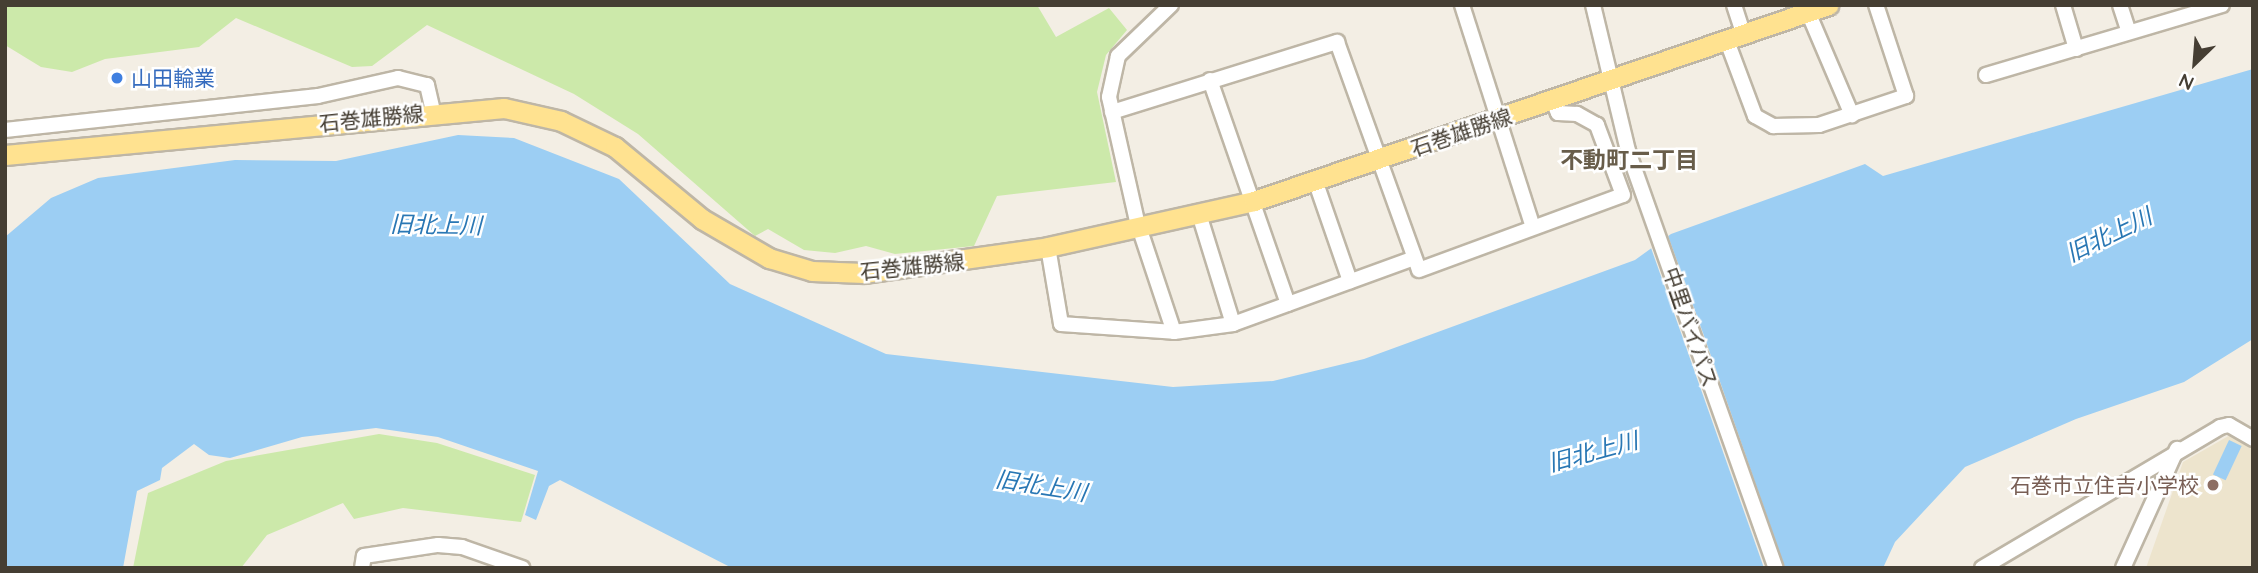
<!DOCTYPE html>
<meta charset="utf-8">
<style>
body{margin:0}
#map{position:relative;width:2258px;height:573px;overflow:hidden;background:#f3eee4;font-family:Quicksand,"Noto Sans JP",sans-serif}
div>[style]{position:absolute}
.education>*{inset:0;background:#ede4cd}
.green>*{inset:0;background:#cce9aa}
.water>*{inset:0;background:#9ccef3;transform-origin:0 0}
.pier>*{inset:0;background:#f3eee4}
.roads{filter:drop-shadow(2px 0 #beb6a6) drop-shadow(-2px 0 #beb6a6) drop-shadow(0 2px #beb6a6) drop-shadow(0 -2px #beb6a6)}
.minor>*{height:14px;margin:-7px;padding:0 7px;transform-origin:7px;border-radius:7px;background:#fff}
.major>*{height:19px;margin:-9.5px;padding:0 9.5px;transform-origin:9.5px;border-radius:9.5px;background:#ffe290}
.dots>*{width:19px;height:19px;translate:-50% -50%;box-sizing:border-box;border:4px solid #fff;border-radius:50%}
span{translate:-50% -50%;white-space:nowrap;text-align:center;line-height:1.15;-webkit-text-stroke:5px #fff;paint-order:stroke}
.shop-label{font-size:21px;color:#366cbe}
.left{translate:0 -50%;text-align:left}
.street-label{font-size:21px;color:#453e33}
.education-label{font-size:21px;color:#785e54}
.right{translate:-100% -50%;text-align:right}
.neighbourhood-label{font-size:23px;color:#685d4a;font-weight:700}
.water-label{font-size:23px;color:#2977b4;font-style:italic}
.frame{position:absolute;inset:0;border:7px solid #453e33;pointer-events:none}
.north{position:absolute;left:2160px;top:28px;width:70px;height:70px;-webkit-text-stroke:5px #fff;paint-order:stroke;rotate:205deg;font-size:19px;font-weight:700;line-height:28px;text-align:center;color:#453e33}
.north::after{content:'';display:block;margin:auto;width:24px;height:32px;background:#453e33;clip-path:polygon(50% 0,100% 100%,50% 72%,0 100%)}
</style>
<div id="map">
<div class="education">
<i style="clip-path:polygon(2232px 434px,2253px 445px,2253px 568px,2146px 568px,2183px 462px)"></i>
</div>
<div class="green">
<i style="clip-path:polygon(5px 5px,1037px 5px,1056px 37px,1109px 8px,1127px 30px,1106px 55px,1097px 92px,1116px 182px,997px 196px,974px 246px,895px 254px,866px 246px,835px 253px,804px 250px,768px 229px,755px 236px,638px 134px,574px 94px,427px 25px,372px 66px,352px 67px,236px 18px,199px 47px,105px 59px,72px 72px,41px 67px,5px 45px)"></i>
<i style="clip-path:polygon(379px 434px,437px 443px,535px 475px,521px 522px,403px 508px,354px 519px,343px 503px,267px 535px,241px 568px,133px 568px,148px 493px,226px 461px)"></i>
</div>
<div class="water">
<i style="clip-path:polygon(2253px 69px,2253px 339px,2184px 382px,2076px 419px,1965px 467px,1895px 542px,1883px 568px,732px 568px,560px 480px,549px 486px,536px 520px,525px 515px,538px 471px,438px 437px,376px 428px,302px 437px,230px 458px,209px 455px,194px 444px,162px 468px,160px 480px,137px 491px,123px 568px,5px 568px,5px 237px,51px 198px,98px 178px,235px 160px,336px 161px,458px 135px,514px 138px,619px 179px,730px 284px,886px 354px,1173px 387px,1273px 381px,1364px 359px,1635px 260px,1671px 234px,1865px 164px,1883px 176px)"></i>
<i style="left:2229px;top:440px;width:14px;height:38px;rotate:25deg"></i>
</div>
<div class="pier">
<i style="clip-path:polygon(1667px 233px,1703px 333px,1785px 568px,1764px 568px,1650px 245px)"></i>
</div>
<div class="roads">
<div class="minor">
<i style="left:1171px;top:5px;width:74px;rotate:136.1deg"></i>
<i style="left:1118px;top:56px;width:42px;rotate:102.4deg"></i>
<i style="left:1109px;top:97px;width:127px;rotate:77.3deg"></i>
<i style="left:1137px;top:221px;width:117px;rotate:71.6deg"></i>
<i style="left:1462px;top:5px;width:233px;rotate:72.3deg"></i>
<i style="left:1593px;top:5px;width:150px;rotate:76.5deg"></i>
<i style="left:1628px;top:151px;width:442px;rotate:70.5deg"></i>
<i style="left:1734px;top:5px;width:32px;rotate:72deg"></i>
<i style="left:1805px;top:5px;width:120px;rotate:66.9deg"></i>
<i style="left:2063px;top:5px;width:46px;rotate:73.5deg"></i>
<i style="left:2120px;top:5px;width:28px;rotate:72deg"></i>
<i style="left:1727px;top:41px;width:80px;rotate:69.5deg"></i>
<i style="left:1755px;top:116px;width:21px;rotate:29deg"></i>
<i style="left:1773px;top:126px;width:46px;rotate:-1.2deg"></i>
<i style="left:1819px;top:125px;width:92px;rotate:-18.4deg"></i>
<i style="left:1906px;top:96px;width:96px;rotate:-108.2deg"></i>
<i style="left:1986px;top:75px;width:246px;rotate:-16.5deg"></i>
<i style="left:1210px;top:80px;width:237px;rotate:70.8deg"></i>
<i style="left:1112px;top:112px;width:236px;rotate:-17.3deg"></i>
<i style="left:1337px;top:42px;width:242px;rotate:70.2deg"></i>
<i style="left:1419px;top:270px;width:217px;rotate:-20.2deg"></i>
<i style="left:1623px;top:195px;width:75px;rotate:-110.4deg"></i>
<i style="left:1597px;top:125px;width:23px;rotate:-151deg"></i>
<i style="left:1577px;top:114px;width:19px;rotate:-177deg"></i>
<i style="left:1558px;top:113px;width:13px;rotate:-113deg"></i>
<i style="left:5px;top:130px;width:315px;rotate:-6.2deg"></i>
<i style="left:318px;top:96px;width:82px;rotate:-12.7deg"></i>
<i style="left:398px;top:78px;width:30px;rotate:14deg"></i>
<i style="left:427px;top:85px;width:27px;rotate:77deg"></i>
<i style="left:1316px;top:183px;width:104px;rotate:70.9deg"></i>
<i style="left:1199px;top:214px;width:115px;rotate:72.8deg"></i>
<i style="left:1048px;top:247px;width:78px;rotate:80.4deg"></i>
<i style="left:1061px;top:324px;width:113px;rotate:4deg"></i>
<i style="left:1174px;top:332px;width:60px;rotate:-7.7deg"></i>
<i style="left:1233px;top:324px;width:193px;rotate:-20deg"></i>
<i style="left:362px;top:568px;width:12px;rotate:-81deg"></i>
<i style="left:364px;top:556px;width:75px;rotate:-8.5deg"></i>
<i style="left:438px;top:545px;width:24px;rotate:5deg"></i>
<i style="left:462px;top:547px;width:64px;rotate:19.3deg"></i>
<i style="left:1982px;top:568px;width:277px;rotate:-30.6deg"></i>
<i style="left:2220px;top:427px;width:9px;rotate:-13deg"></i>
<i style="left:2229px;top:425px;width:28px;rotate:30deg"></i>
<i style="left:2123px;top:568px;width:131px;rotate:-65.6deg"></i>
</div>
<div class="major">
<i style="left:5px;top:155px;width:501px;rotate:-5.38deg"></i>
<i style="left:504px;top:108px;width:58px;rotate:12.8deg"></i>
<i style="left:561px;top:121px;width:60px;rotate:25.7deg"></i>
<i style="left:615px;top:147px;width:113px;rotate:39.6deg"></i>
<i style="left:702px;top:219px;width:78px;rotate:30.2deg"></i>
<i style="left:769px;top:258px;width:45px;rotate:16.8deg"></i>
<i style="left:812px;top:271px;width:52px;rotate:2.2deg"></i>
<i style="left:864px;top:273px;width:186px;rotate:-8deg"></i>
<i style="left:1048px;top:247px;width:211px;rotate:-12.6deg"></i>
<i style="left:1254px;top:201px;width:607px;rotate:-18.85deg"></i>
</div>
</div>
<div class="dots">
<i style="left:117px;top:78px;background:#3f7fe0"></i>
<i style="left:2213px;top:485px;background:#8d6e63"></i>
</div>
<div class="shop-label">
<span class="left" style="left:131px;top:78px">山田輪業</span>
</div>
<div class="street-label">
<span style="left:371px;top:118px;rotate:-6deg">石巻雄勝線</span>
<span style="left:1461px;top:132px;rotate:-19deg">石巻雄勝線</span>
<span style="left:912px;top:266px;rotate:-6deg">石巻雄勝線</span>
<span style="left:1691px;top:327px;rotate:71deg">中里バイパス</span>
</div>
<div class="education-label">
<span class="right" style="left:2199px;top:485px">石巻市立住吉小学校</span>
</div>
<div class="neighbourhood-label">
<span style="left:1629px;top:160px">不動町二丁目</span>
</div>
<div class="water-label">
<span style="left:436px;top:225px;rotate:1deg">旧北上川</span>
<span style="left:2109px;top:235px;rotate:-26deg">旧北上川</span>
<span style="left:1593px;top:452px;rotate:-15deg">旧北上川</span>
<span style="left:1041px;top:486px;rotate:9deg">旧北上川</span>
</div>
<div class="frame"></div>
<div class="north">N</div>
</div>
